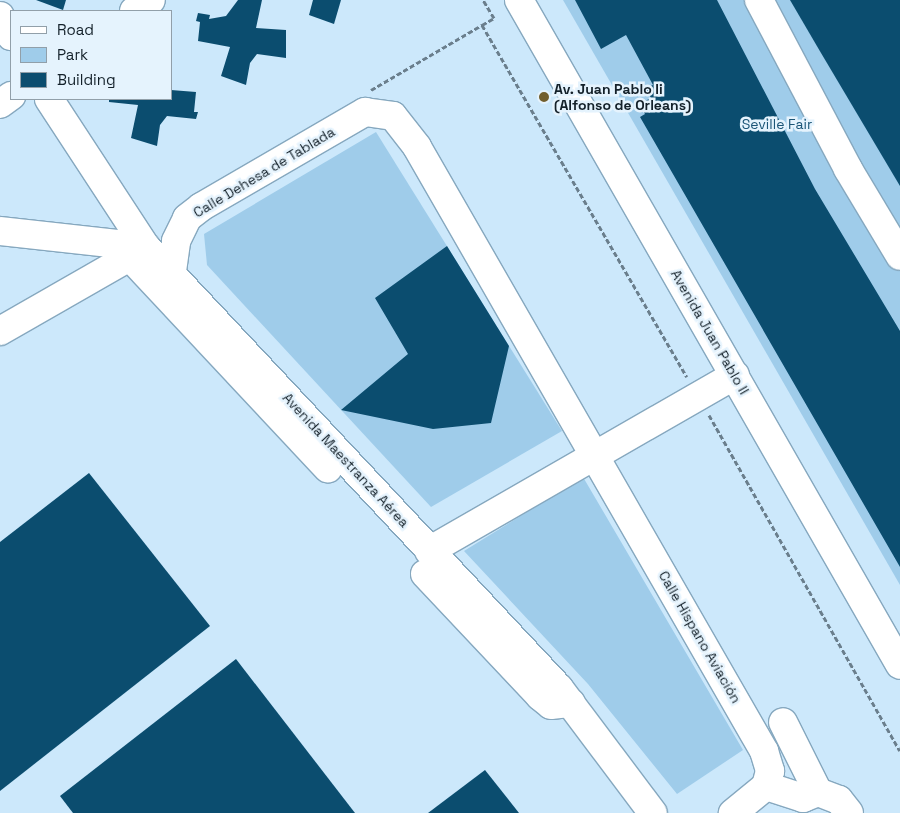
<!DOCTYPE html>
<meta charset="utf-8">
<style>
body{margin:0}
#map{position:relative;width:900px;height:813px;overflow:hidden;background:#cce8fb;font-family:"Space Grotesk",sans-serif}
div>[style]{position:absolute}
.green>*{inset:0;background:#9fccea}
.building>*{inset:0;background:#0b4d6f}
.path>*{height:3px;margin-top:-1.5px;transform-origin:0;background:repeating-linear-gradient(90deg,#6a7e8c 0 5px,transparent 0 7.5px)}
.roads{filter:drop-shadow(1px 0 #86a8bf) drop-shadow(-1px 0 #86a8bf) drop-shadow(0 1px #86a8bf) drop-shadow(0 -1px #86a8bf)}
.minor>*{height:28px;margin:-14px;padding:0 14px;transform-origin:14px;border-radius:14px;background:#fff}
.major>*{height:28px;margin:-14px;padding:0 14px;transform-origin:14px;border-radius:14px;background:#fff}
.dots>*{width:14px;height:14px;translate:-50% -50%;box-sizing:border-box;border:2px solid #e5f3fd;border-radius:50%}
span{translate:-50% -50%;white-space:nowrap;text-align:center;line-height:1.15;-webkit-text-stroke:5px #e5f3fd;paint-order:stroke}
.poi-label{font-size:14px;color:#14212a;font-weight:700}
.left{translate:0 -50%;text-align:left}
.park-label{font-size:14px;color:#1b5577}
.street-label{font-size:14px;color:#14212a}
.legend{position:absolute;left:10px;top:10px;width:162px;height:90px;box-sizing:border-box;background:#e5f3fd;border:1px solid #919fa9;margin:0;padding:6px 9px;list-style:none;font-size:15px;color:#14212a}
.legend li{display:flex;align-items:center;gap:10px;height:25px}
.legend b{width:25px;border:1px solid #919fa9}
</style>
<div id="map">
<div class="green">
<i style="clip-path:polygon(563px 0,900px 0,900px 585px)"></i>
<i style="clip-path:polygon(376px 132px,562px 431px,431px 507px,207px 265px,204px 234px)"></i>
<i style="clip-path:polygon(583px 477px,743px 750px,677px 794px,588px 684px,464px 551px)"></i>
</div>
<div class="building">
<i style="clip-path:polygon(36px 0,66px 0,63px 10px)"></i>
<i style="clip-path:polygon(238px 0,262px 0,256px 28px,286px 30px,286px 58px,257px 54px,250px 63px,246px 85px,221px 76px,230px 47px,198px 41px,200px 22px,196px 21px,198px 13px,210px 15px,209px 19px,226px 16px)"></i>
<i style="clip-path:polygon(313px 0,341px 0,334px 24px,309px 15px)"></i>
<i style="clip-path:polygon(575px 0,717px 0,815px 189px,900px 331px,900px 567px,640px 117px,645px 114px,639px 104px,651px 98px,646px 88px,653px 85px,626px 35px,601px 49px)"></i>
<i style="clip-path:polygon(790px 0,900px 0,900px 186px,821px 53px)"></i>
<i style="clip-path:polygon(171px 90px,196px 92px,194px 112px,198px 112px,196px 119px,167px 116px,160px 125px,157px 146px,131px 138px,138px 105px,109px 102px,109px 99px,171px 99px)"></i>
<i style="clip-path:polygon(447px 246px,509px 346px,491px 423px,433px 429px,341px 410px,408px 354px,375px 298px)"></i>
<i style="clip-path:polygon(89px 473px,210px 626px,0 791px,0 542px)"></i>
<i style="clip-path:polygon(236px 659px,355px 813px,73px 813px,60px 796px)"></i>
<i style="clip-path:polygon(485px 770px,519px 813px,428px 813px)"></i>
</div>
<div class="path">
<i style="left:482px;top:25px;width:14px;rotate:-30deg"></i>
<i style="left:494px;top:18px;width:21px;rotate:-121deg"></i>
<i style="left:371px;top:90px;width:129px;rotate:-30.4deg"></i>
<i style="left:482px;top:25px;width:407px;rotate:59.8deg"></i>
<i style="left:709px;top:415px;width:386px;rotate:60.4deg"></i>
</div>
<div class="roads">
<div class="minor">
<i style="left:759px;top:0;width:191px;rotate:62.2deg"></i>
<i style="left:848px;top:169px;width:101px;rotate:59.1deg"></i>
<i style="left:134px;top:11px;width:20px;rotate:-33deg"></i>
<i style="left:0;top:16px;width:23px;rotate:61deg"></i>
<i style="left:49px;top:99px;width:177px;rotate:56.8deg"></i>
<i style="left:146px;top:247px;width:604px;rotate:46.88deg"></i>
<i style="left:559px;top:688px;width:156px;rotate:53.1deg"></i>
<i style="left:0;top:104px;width:14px;rotate:-36deg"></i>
<i style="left:0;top:231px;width:147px;rotate:6.3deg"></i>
<i style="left:129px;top:256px;width:291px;rotate:46.9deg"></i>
<i style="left:172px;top:271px;width:30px;rotate:-82deg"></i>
<i style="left:176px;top:241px;width:25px;rotate:-64deg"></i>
<i style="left:187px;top:218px;width:18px;rotate:-38deg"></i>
<i style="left:201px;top:207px;width:190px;rotate:-30.1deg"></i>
<i style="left:365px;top:112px;width:28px;rotate:8deg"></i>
<i style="left:393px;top:116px;width:39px;rotate:52deg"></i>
<i style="left:417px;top:147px;width:697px;rotate:60.12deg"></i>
<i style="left:764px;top:751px;width:21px;rotate:73deg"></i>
<i style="left:770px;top:771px;width:16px;rotate:105deg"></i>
<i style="left:766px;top:786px;width:43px;rotate:140.7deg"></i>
<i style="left:0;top:331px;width:167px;rotate:-29.8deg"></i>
<i style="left:429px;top:551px;width:353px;rotate:-29.9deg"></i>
<i style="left:425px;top:574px;width:168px;rotate:46.7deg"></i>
<i style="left:540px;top:696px;width:14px;rotate:39deg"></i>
<i style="left:551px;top:705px;width:20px;rotate:-6deg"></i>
<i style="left:766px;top:786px;width:39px;rotate:18deg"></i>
<i style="left:803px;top:798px;width:16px;rotate:-22deg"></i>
<i style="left:818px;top:792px;width:78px;rotate:-116.6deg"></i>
<i style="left:818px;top:792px;width:22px;rotate:21deg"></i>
<i style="left:839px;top:800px;width:16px;rotate:52deg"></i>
</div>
<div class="major">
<i style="left:519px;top:0;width:766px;rotate:60.19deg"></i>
</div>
</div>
<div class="dots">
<i style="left:544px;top:97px;background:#715e2d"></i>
</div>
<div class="poi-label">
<span class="left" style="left:554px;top:97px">Av. Juan Pablo Ii<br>(Alfonso de Orleans)</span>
</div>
<div class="park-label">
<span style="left:777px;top:124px">Seville Fair</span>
</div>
<div class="street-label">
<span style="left:264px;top:172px;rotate:-31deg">Calle Dehesa de Tablada</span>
<span style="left:710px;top:332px;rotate:60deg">Avenida Juan Pablo II</span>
<span style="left:346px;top:460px;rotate:47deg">Avenida Maestranza Aérea</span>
<span style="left:700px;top:637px;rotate:60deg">Calle Hispano Aviación</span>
</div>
<ul class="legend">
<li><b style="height:6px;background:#fff"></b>Road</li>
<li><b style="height:14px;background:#9fccea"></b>Park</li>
<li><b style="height:14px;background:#0b4d6f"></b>Building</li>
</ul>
</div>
